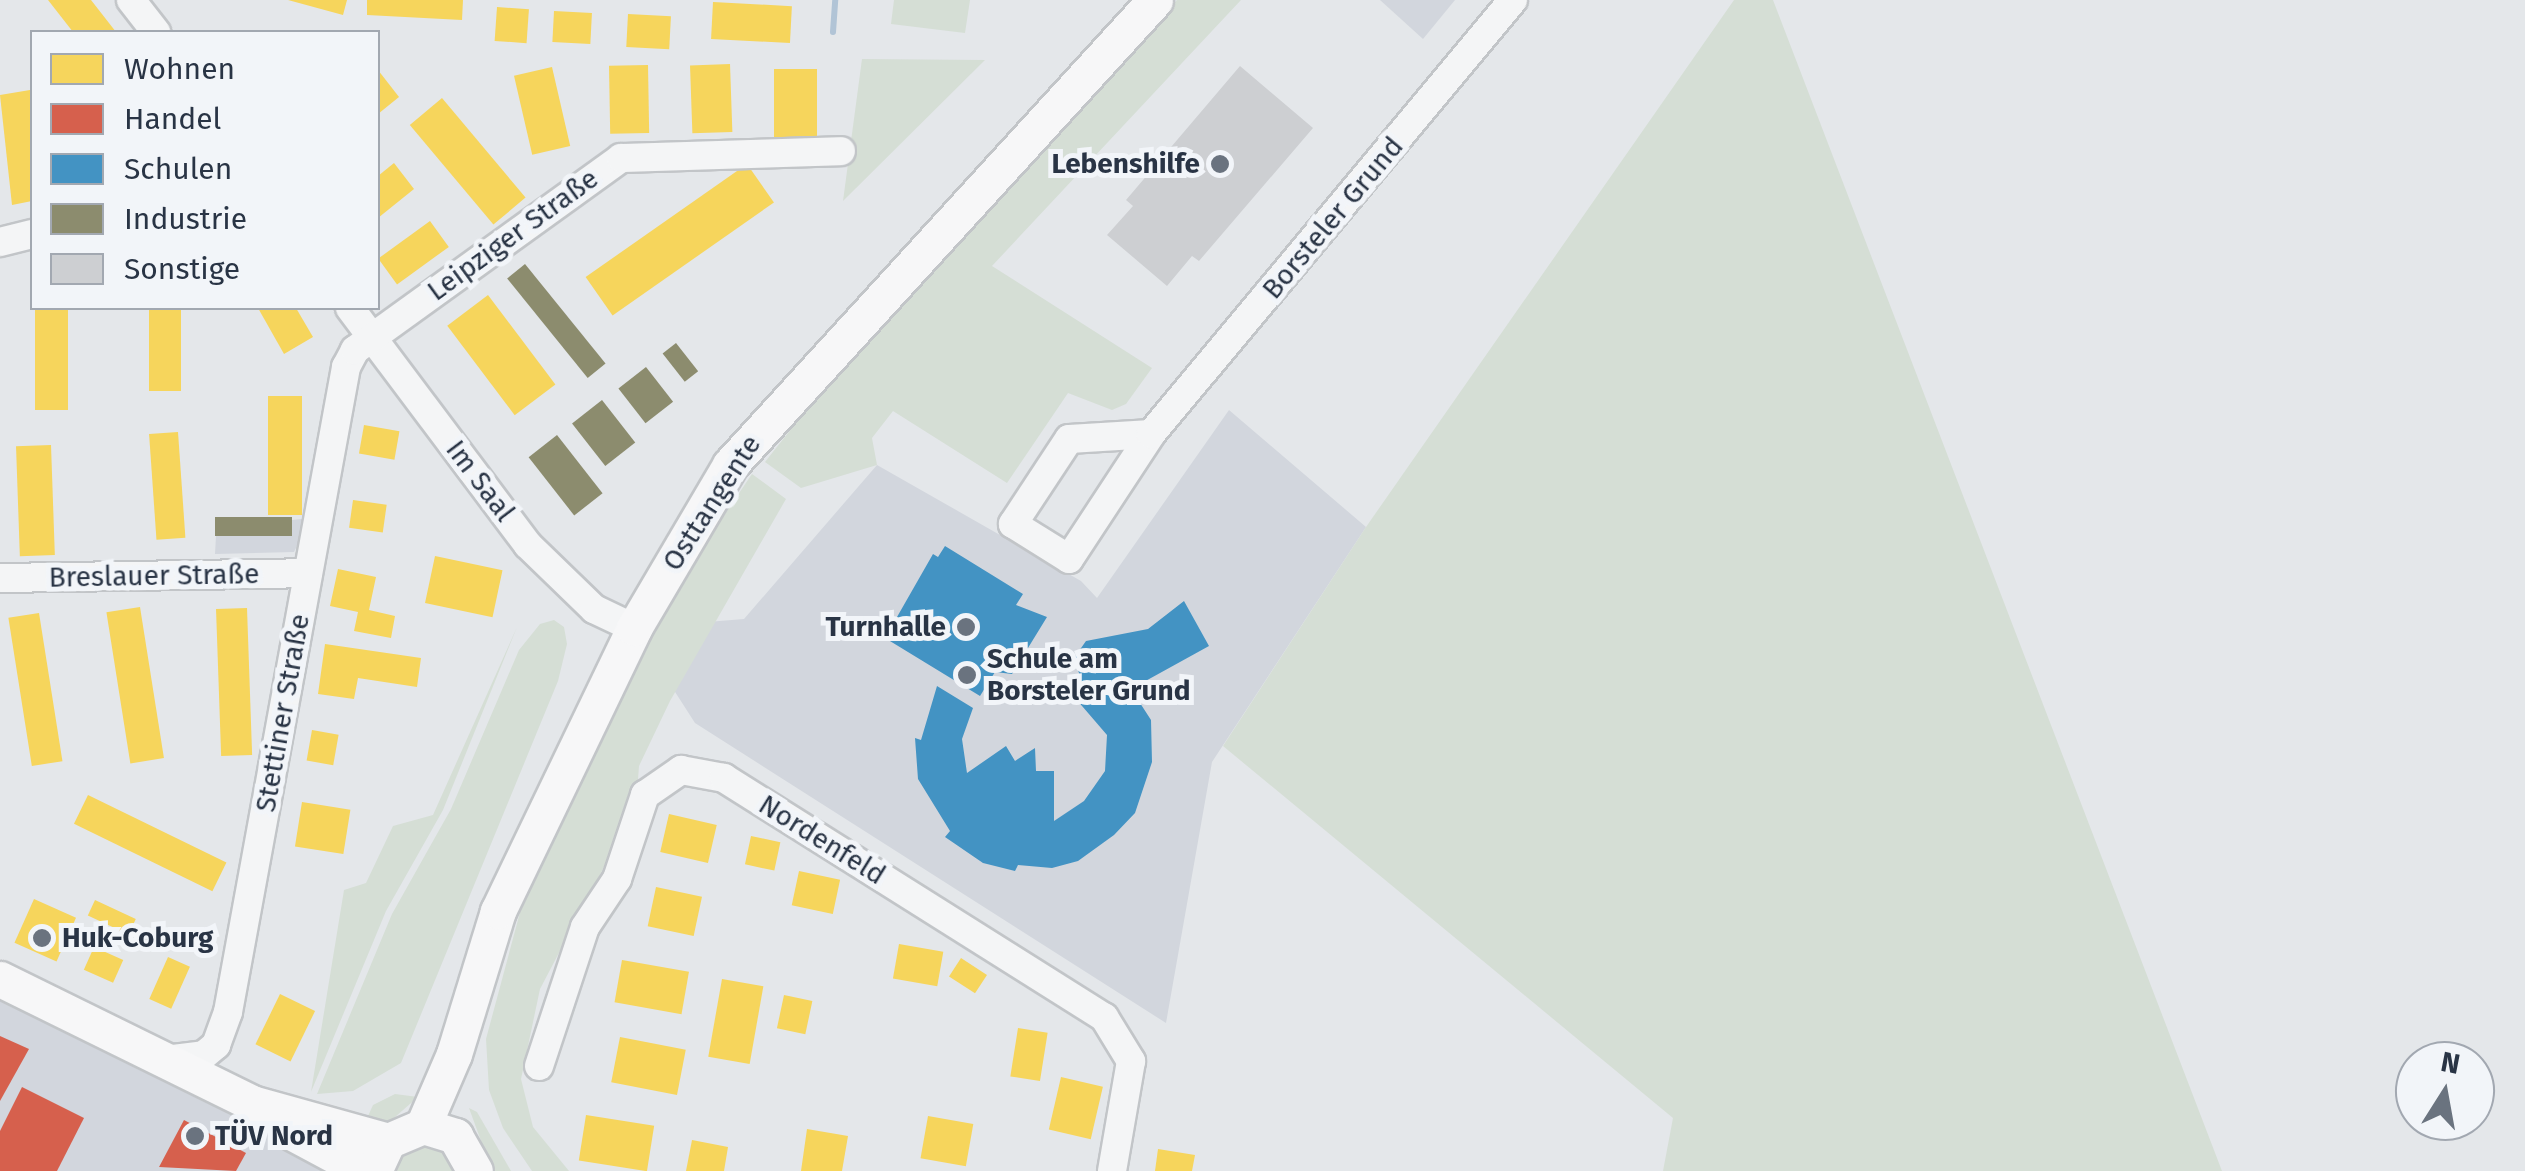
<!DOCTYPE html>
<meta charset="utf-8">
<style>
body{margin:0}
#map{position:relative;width:2525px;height:1171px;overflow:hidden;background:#e4e7ea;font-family:"Fira Sans",sans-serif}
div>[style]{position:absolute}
.built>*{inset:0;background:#d2d6dd}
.green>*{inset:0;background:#d5ded5}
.homes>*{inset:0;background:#f6d55c;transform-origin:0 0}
.shops>*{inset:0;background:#d6604d}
.schools>*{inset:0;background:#4393c3}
.industry>*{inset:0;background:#8c8c6e;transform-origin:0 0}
.stream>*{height:6px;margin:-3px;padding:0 3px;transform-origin:3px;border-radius:3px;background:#b1c4d6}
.building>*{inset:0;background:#cdcfd2}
.roads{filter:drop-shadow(2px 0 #c2c5c8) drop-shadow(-2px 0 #c2c5c8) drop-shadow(0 2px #c2c5c8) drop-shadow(0 -2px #c2c5c8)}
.minor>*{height:28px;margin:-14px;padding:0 14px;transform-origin:14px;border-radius:14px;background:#f4f5f6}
.major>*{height:35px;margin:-17.5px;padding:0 17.5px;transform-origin:17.5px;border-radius:17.5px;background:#f7f7f8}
.dots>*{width:28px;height:28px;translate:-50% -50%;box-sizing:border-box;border:5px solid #f2f5f9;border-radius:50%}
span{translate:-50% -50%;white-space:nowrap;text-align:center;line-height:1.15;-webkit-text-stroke:10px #f2f5f9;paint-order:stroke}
.poi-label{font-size:28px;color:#293445;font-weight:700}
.right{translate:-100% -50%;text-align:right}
.left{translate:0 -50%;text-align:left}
.street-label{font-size:28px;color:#293445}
.legend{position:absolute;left:30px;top:30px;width:350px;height:280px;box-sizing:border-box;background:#f2f5f9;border:2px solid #a2a8b1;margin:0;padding:12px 18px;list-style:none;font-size:30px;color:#293445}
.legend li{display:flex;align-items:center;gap:20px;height:50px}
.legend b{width:50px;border:2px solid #a2a8b1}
.north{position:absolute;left:2395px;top:1041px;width:100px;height:100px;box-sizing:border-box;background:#f2f5f9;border:2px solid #a2a8b1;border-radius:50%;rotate:11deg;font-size:28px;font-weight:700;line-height:40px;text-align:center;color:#293445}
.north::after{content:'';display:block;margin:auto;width:35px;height:45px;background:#6a737f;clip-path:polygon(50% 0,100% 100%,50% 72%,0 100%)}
</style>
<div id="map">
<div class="built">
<i style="clip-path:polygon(1380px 0,1455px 0,1423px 39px)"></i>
<i style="clip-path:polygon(1229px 410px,1366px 527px,1212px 762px,1166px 1023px,695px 723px,634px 628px,744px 619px,877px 465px,1081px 581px,1097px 598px)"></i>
<i style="clip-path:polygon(311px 518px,294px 552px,215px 554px,216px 536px,291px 535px,292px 520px)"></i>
<i style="clip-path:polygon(0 973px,373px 1171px,0 1171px)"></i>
</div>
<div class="green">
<i style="clip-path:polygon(894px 0,970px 0,965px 33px,891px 24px)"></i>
<i style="clip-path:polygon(1177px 0,1241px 0,992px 266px,1152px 368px,1126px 404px,1112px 410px,1068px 393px,1007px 483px,893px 411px,872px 438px,877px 465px,801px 488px,765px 462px,944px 236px)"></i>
<i style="clip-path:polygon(1734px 0,1773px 0,2222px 1171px,1663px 1171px,1673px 1118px,1223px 746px,1366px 527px)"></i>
<i style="clip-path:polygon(862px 59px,985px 60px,843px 201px)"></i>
<i style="clip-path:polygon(752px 474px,786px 499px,670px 701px,639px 766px,637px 793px,604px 867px,540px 989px,521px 1079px,533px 1127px,569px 1171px,532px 1171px,503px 1128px,489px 1090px,486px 1039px,522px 905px,584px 759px,664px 604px)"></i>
<i style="clip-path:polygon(554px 620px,564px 627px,567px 644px,558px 681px,401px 1063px,353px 1091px,317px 1094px,392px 914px,451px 809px,519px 650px,540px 624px)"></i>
<i style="clip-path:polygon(517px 627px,443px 810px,386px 911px,311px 1092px,344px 890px,366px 883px,393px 826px,433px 815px)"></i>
<i style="clip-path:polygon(395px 1094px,418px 1097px,387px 1124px,364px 1125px,373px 1105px)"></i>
<i style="clip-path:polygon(469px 1108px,477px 1112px,511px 1171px,492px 1171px)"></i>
<i style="clip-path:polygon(420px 1141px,446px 1145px,464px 1171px,388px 1171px)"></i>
</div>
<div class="homes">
<i style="clip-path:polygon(48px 0,91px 0,116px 32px,73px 32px)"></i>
<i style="clip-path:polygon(288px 0,347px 0,343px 15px)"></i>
<i style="clip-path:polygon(367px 0,463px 0,462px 20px,367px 15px)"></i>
<i style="left:713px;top:2px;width:79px;height:37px;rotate:3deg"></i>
<i style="left:497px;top:7px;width:32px;height:34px;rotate:4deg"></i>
<i style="left:554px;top:11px;width:38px;height:31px;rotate:3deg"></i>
<i style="left:628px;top:14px;width:43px;height:33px;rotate:3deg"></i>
<i style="left:730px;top:64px;width:68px;height:40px;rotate:88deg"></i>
<i style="left:648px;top:65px;width:68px;height:39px;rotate:89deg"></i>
<i style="left:552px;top:67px;width:81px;height:39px;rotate:77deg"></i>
<i style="left:774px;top:69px;width:43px;height:69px"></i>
<i style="clip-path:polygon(378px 70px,399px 97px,378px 114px)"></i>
<i style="clip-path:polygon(30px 90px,32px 201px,12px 205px,0 95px)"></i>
<i style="left:442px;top:98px;width:130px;height:42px;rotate:50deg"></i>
<i style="clip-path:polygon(394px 163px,414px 189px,378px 218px,378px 176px)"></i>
<i style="left:747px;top:164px;width:47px;height:197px;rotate:55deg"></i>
<i style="left:430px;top:221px;width:32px;height:64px;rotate:54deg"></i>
<i style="left:488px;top:295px;width:112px;height:51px;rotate:53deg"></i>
<i style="left:35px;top:308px;width:33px;height:102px"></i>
<i style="left:149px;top:308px;width:32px;height:83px"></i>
<i style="clip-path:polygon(258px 308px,296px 308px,313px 337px,284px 354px)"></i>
<i style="left:268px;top:396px;width:34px;height:119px"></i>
<i style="left:364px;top:425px;width:36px;height:29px;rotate:10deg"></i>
<i style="left:178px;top:432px;width:106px;height:29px;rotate:86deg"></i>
<i style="left:51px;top:445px;width:110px;height:35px;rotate:88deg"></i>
<i style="left:353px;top:500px;width:34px;height:28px;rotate:8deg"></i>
<i style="left:435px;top:556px;width:69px;height:48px;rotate:12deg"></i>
<i style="clip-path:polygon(338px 569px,376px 577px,369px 610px,395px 616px,391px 638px,354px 631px,358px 612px,330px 606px)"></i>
<i style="left:140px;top:607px;width:153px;height:34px;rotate:81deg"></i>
<i style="left:247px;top:608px;width:147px;height:31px;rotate:88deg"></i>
<i style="left:39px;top:613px;width:150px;height:31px;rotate:81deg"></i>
<i style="clip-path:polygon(325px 644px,421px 658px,417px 687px,358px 678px,354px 699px,318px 694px)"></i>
<i style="left:312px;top:730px;width:27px;height:31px;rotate:10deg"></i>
<i style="left:88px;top:795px;width:154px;height:32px;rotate:26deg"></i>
<i style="left:302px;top:802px;width:49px;height:45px;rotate:9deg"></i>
<i style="left:669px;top:814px;width:49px;height:39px;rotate:13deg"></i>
<i style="left:751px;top:836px;width:30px;height:29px;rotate:12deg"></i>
<i style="left:799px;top:871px;width:42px;height:35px;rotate:12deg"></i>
<i style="left:656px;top:887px;width:47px;height:40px;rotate:12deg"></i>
<i style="left:34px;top:899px;width:46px;height:48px;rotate:24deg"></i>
<i style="left:95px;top:900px;width:45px;height:17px;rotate:25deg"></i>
<i style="left:899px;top:944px;width:45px;height:35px;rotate:10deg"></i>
<i style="left:94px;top:947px;width:32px;height:25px;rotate:24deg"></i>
<i style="left:168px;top:957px;width:24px;height:46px;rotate:24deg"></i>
<i style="left:961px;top:958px;width:31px;height:22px;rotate:33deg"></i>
<i style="left:622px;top:960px;width:68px;height:43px;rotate:10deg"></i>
<i style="left:722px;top:979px;width:42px;height:79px;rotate:10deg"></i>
<i style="left:280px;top:994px;width:39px;height:56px;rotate:26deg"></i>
<i style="left:784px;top:995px;width:29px;height:34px;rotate:12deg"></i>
<i style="left:1018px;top:1028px;width:30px;height:49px;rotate:9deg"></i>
<i style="left:620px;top:1037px;width:67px;height:46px;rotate:11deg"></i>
<i style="left:1061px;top:1077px;width:43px;height:54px;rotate:13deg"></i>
<i style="left:586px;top:1115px;width:69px;height:46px;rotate:9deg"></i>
<i style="left:928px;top:1116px;width:46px;height:43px;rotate:10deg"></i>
<i style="clip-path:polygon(807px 1129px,848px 1136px,842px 1171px,801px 1171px)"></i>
<i style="clip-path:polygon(692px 1140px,728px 1147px,724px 1171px,686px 1171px)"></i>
<i style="clip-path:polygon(1158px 1149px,1195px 1155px,1192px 1171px,1155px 1171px)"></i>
</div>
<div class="shops">
<i style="clip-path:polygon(0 1036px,29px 1049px,0 1101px)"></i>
<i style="clip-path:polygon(22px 1087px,84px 1118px,57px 1171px,0 1171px,0 1131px)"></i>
<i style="clip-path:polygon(184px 1120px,246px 1153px,236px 1171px,159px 1167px)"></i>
</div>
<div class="schools">
<i style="clip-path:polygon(945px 546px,1023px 594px,1016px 605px,1047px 617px,1012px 674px,995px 672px,980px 696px,885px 638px,933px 554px,938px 557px)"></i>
<i style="clip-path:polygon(1184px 601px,1209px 646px,1131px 689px,1151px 720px,1152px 762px,1135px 813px,1114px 835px,1078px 861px,1052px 868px,1018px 865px,1015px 871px,983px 863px,945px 837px,950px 831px,918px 779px,915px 738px,921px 740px,937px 686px,973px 708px,962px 739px,967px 773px,1006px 746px,1015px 761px,1035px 748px,1036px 771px,1054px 771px,1054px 821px,1084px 801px,1105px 771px,1107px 735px,1070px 692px,1080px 676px,1074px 658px,1086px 641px,1148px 629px)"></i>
</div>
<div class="industry">
<i style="left:525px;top:264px;width:128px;height:23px;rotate:51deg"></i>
<i style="left:676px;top:343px;width:36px;height:17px;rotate:52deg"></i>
<i style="left:646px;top:367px;width:44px;height:35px;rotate:52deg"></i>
<i style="left:602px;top:400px;width:54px;height:38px;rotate:52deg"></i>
<i style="left:557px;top:435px;width:74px;height:36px;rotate:52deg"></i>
<i style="left:215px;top:517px;width:77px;height:19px"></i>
</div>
<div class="stream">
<i style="left:833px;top:32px;width:32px;rotate:-86deg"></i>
</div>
<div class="building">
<i style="clip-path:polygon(1240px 66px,1313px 128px,1199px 261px,1192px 256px,1167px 286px,1107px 235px,1133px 206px,1126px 200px)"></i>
</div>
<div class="roads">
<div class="minor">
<i style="left:131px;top:0;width:41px;rotate:52deg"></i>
<i style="left:0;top:242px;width:33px;rotate:-14deg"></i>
<i style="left:350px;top:308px;width:296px;rotate:53.1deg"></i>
<i style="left:528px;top:545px;width:92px;rotate:44.1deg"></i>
<i style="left:594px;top:609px;width:44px;rotate:25.4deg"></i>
<i style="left:1151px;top:434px;width:82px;rotate:176.5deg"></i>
<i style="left:1069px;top:439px;width:102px;rotate:123.4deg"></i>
<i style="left:1013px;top:524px;width:66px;rotate:32deg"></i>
<i style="left:1069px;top:559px;width:149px;rotate:-56.7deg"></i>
<i style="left:1151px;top:434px;width:565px;rotate:-50.17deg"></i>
<i style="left:0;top:578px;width:308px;rotate:-0.9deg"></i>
<i style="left:165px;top:1060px;width:39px;rotate:-7deg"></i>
<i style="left:204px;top:1055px;width:16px;rotate:-40deg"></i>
<i style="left:216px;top:1045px;width:35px;rotate:-70deg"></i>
<i style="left:228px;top:1012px;width:656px;rotate:-79.63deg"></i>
<i style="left:346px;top:367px;width:19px;rotate:-62deg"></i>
<i style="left:355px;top:350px;width:328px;rotate:-35.8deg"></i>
<i style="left:621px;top:158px;width:220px;rotate:-1.8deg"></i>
<i style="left:539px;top:1066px;width:146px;rotate:-71.7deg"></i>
<i style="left:585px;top:927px;width:58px;rotate:-56.3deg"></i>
<i style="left:617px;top:879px;width:89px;rotate:-71.6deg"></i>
<i style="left:645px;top:795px;width:44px;rotate:-34.8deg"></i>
<i style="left:681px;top:770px;width:44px;rotate:10.5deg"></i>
<i style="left:724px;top:778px;width:449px;rotate:32.2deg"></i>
<i style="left:1104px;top:1017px;width:52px;rotate:58.5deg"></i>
<i style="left:1131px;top:1061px;width:112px;rotate:99.8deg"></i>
</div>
<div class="major">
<i style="left:0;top:979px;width:281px;rotate:26.2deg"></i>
<i style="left:252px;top:1103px;width:141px;rotate:15.6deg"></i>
<i style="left:423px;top:1126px;width:78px;rotate:-66.7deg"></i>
<i style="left:454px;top:1054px;width:150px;rotate:-72.9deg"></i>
<i style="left:498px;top:911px;width:314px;rotate:-64.3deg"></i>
<i style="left:634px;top:628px;width:189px;rotate:-59.5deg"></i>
<i style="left:730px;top:465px;width:630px;rotate:-47.57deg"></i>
<i style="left:293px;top:1133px;width:81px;rotate:28.2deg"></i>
<i style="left:374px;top:1171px;width:33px;rotate:-65deg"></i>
<i style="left:388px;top:1141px;width:38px;rotate:-23deg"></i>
<i style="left:423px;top:1126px;width:34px;rotate:17deg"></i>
<i style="left:455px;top:1136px;width:40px;rotate:60.3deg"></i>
</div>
</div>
<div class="dots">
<i style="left:1220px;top:164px;background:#6a737f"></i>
<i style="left:966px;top:627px;background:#6a737f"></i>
<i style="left:967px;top:675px;background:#6a737f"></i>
<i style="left:42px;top:938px;background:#6a737f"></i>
<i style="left:195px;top:1136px;background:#6a737f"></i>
</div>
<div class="poi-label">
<span class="right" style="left:1200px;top:164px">Lebenshilfe</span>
<span class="right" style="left:946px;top:627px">Turnhalle</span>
<span class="left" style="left:987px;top:675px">Schule am<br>Borsteler Grund</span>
<span class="left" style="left:62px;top:938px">Huk-Coburg</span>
<span class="left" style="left:215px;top:1136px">TÜV Nord</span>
</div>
<div class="street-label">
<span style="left:1333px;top:218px;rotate:-50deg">Borsteler Grund</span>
<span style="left:513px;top:235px;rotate:-36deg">Leipziger Straße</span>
<span style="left:480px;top:481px;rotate:53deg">Im Saal</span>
<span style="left:712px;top:503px;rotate:-57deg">Osttangente</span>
<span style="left:154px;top:576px;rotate:-1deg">Breslauer Straße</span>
<span style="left:283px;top:713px;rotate:-80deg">Stettiner Straße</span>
<span style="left:822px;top:840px;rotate:32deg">Nordenfeld</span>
</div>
<ul class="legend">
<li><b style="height:28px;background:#f6d55c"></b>Wohnen</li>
<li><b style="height:28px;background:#d6604d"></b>Handel</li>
<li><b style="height:28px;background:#4393c3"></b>Schulen</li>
<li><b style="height:28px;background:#8c8c6e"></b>Industrie</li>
<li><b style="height:28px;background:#cdcfd2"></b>Sonstige</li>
</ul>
<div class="north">N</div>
</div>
